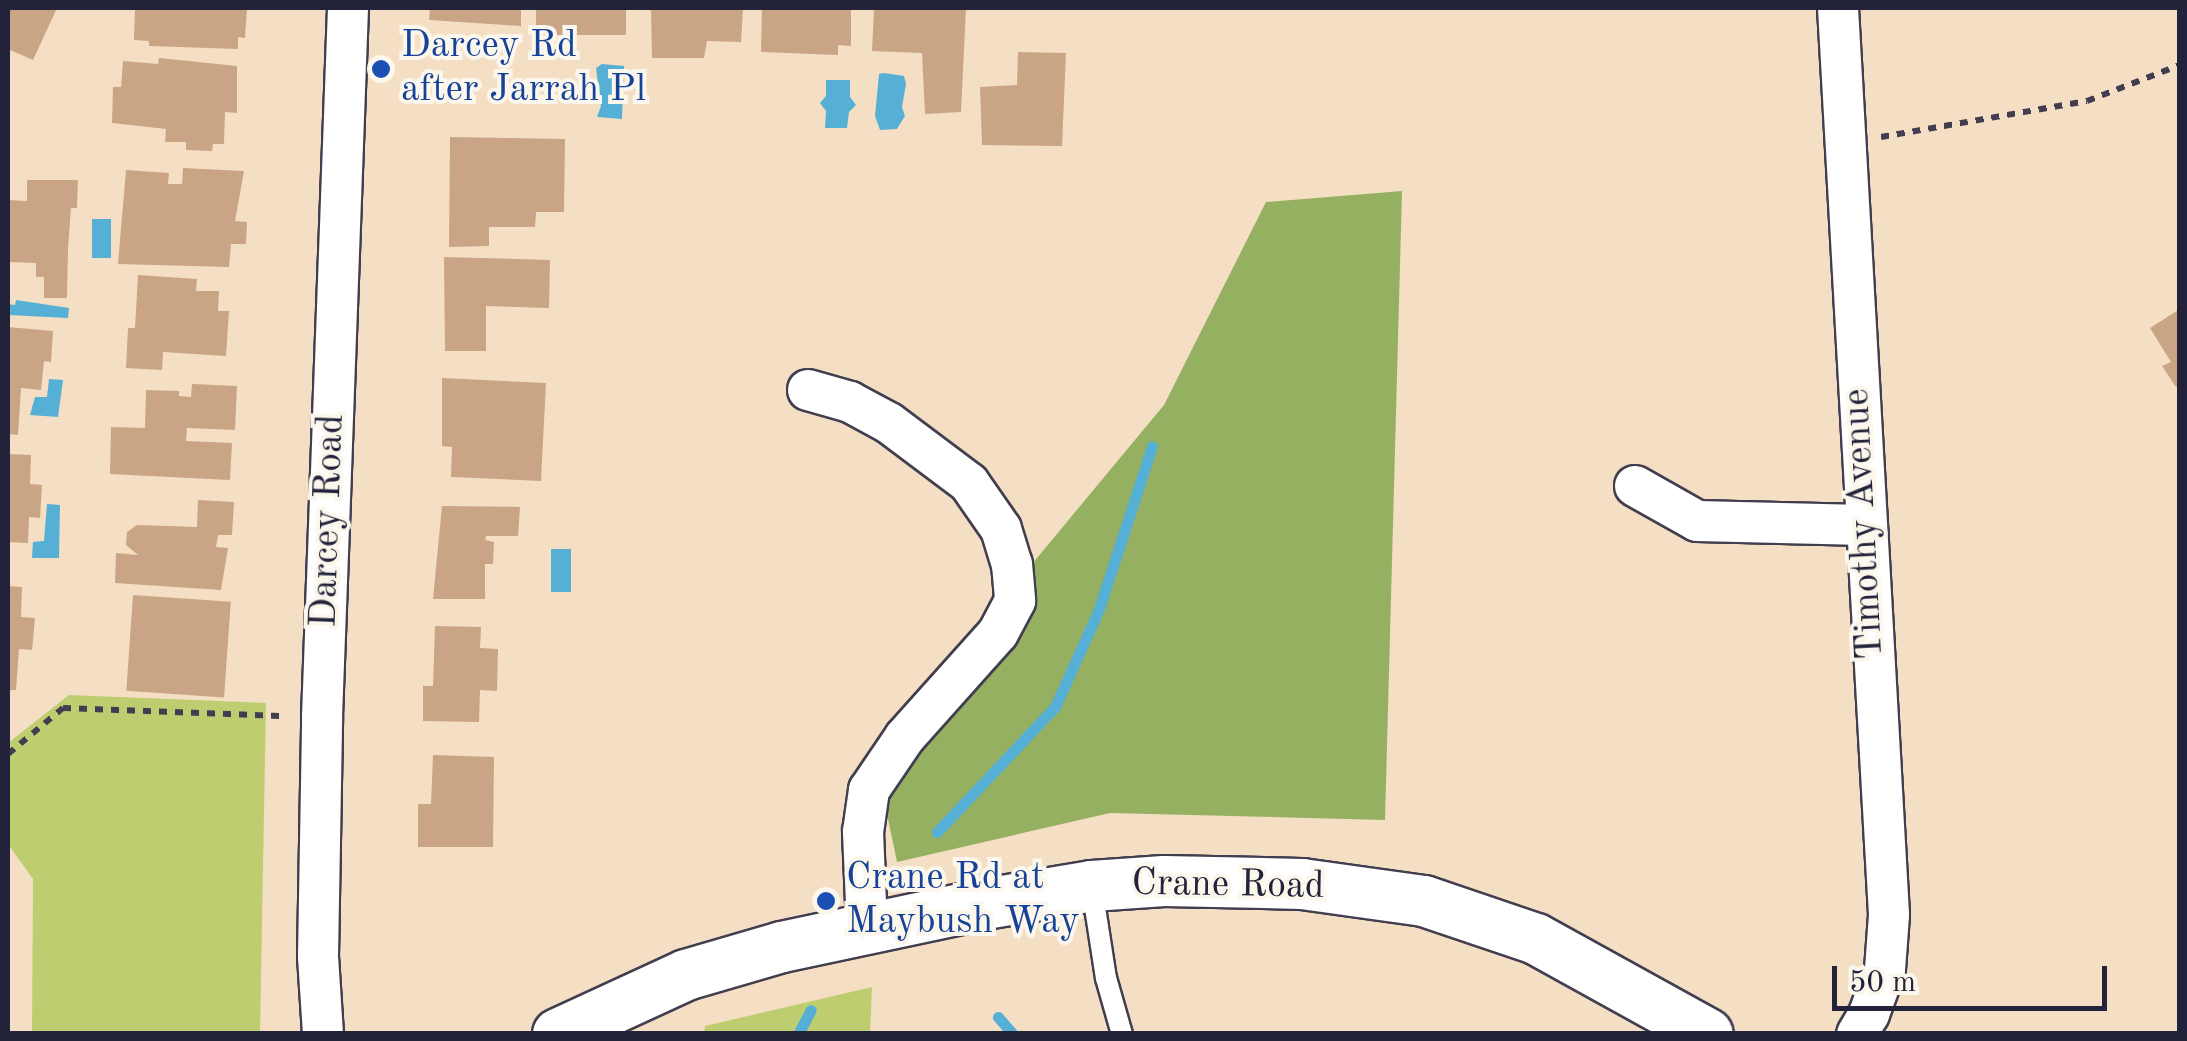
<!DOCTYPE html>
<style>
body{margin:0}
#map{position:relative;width:2187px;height:1041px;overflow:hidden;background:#f5dfc4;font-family:"Old Standard TT",serif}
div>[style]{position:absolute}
.green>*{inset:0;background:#becd6f}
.forest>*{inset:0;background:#96b062}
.water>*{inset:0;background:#56afd4;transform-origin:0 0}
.stream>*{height:11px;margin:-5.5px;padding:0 5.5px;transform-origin:5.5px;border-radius:5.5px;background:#56afd4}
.building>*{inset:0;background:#c9a485;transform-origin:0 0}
.path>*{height:6px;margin-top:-3px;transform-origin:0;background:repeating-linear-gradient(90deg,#423e50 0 8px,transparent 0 16px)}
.roads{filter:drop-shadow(2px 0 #423e50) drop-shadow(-2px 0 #423e50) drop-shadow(0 2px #423e50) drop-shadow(0 -2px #423e50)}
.service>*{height:20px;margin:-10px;padding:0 10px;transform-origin:10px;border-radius:10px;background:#fff}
.minor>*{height:40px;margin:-20px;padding:0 20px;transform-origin:20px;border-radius:20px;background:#fff}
.tertiary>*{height:50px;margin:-25px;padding:0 25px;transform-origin:25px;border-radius:25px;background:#fff}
.dots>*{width:28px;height:28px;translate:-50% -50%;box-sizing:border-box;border:5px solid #fbf7ec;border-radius:50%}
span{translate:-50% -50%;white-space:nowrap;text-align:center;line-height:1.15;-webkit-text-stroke:8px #fbf7ec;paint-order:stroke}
.transit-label{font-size:38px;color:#164399}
.left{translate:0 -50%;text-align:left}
.street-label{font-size:38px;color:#22223b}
.frame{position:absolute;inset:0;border:10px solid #22223b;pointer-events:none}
.scale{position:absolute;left:1832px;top:966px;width:275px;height:45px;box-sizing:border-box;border:5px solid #22223b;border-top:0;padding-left:12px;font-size:30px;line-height:35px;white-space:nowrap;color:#22223b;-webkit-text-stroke:8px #fbf7ec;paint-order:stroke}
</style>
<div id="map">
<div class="green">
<i style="clip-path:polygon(69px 695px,266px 703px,260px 1033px,32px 1033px,33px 879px,8px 844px,8px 743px)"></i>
<i style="clip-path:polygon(872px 987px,870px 1033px,704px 1033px,705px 1026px)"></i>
</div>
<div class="forest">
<i style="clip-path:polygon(1402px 191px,1385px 820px,1110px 813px,897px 862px,883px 795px,1027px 570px,1164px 405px,1266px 202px)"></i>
</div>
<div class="water">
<i style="clip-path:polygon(602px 64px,624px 66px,622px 119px,597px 117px,601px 106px,596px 68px)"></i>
<i style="clip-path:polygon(884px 73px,904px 76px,906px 84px,902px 107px,905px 116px,897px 129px,880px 130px,875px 116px,879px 74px)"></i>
<i style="clip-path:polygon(826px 80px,850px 80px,850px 97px,856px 105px,849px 112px,847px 128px,825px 128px,826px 111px,820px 103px,826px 96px)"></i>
<i style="left:92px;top:219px;width:19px;height:39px"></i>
<i style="clip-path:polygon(16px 300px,69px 308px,68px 318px,8px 315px,8px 304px,15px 305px)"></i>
<i style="clip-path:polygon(49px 379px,63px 380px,58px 417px,30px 415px,35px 397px,47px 397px)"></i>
<i style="clip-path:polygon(47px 504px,60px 505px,59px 558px,32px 558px,33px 542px,44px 541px)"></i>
<i style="left:551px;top:549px;width:20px;height:43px"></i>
</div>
<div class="stream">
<i style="left:937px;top:832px;width:172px;rotate:-46.7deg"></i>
<i style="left:1055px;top:707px;width:107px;rotate:-65.8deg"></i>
<i style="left:1099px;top:609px;width:171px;rotate:-72deg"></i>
<i style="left:998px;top:1017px;width:23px;rotate:49deg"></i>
<i style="left:798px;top:1034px;width:27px;rotate:-62deg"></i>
</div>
<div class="building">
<i style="clip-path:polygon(8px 8px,57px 8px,33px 60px,8px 49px)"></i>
<i style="clip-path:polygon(135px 8px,247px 8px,245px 38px,238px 37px,238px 49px,149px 46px,149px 41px,134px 40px)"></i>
<i style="clip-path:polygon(430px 8px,521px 8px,521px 26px,429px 20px)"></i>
<i style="left:536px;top:8px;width:90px;height:27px"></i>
<i style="clip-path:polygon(651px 8px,743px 8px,741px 42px,707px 41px,704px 58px,652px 58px)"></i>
<i style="clip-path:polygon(762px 8px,851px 8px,851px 46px,838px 45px,838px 55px,761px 52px)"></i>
<i style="clip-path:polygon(874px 8px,966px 8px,961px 112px,925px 114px,922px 53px,872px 51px)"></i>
<i style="clip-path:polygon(1018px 52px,1066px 53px,1062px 146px,982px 145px,980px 87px,1017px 85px)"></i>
<i style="clip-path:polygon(159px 58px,237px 66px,237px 113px,225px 112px,224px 144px,213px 144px,212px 151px,186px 150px,186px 142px,165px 142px,166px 129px,112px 123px,113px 87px,121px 87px,123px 61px,158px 64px)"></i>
<i style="clip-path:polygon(450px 137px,565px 139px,564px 212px,536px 212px,535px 227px,489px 227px,489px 246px,449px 247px)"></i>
<i style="clip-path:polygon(183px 168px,244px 171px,235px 221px,247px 222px,246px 244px,231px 244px,229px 267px,118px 264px,126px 170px,169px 173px,168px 184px,182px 184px)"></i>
<i style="clip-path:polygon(27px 180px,78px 180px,77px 208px,71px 208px,68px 249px,67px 298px,44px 298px,44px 277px,36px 277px,36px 263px,8px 262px,8px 200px,27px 201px)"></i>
<i style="clip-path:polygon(444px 257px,550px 260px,549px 308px,486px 306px,486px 351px,445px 351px)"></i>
<i style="clip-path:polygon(138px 275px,197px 279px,196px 291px,219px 291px,218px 311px,229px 311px,226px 356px,163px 352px,162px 370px,126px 368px,128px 328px,135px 328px)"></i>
<i style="clip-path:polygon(2180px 309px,2180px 384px,2176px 387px,2162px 366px,2171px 362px,2150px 328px)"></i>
<i style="clip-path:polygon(8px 327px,53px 331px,51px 362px,44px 361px,41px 390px,21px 388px,18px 435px,8px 434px)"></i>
<i style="clip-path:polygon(442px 378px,546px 383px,541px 481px,451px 477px,452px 447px,442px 446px)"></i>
<i style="clip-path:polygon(192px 384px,237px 386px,235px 430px,187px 428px,186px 441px,232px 443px,230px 480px,110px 474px,111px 427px,145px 428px,146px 390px,179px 391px,179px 396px,191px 397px)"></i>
<i style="clip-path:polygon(8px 454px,31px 455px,30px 484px,42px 485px,40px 518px,29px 517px,28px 543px,8px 542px)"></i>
<i style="clip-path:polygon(198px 500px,234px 502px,232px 535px,218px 535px,216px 547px,228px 548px,221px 590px,115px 583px,116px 553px,138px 555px,126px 545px,127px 532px,137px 525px,197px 527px)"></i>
<i style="clip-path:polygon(442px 506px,520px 507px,518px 536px,486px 536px,485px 540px,494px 542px,493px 564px,485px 564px,485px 599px,433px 599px)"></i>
<i style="clip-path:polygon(8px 586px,22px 587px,21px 617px,35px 618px,32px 650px,19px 649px,16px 690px,8px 690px)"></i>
<i style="left:133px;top:595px;width:98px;height:96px;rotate:4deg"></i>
<i style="clip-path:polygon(435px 626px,481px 627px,480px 648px,498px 649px,497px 691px,480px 690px,479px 722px,423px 721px,423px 686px,433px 686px)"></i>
<i style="clip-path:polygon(433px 755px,494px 757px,493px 847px,418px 847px,418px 804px,431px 804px)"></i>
</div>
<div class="path">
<i style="left:1881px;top:137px;width:209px;rotate:-9.9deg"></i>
<i style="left:2087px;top:101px;width:100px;rotate:-21.2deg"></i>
<i style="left:8px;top:754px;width:72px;rotate:-39.9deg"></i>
<i style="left:63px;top:708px;width:223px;rotate:2.1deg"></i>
</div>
<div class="roads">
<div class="service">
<i style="left:1092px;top:888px;width:91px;rotate:81.2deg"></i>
<i style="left:1106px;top:978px;width:58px;rotate:74.1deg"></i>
</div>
<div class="minor">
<i style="left:1838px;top:8px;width:908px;rotate:86.78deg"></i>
<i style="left:1889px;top:915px;width:55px;rotate:94.2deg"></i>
<i style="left:1885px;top:970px;width:47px;rotate:110deg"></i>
<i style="left:1869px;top:1014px;width:23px;rotate:121deg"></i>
<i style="left:808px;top:390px;width:44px;rotate:15.9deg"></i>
<i style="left:850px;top:402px;width:44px;rotate:28.3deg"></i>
<i style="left:889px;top:423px;width:100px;rotate:36.9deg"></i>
<i style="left:969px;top:483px;width:56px;rotate:55.2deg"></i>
<i style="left:1001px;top:529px;width:37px;rotate:73deg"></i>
<i style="left:1012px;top:564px;width:37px;rotate:85deg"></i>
<i style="left:1015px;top:601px;width:36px;rotate:118deg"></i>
<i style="left:998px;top:633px;width:140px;rotate:131.8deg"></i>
<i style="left:905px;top:737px;width:64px;rotate:124.2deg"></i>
<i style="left:869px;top:790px;width:42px;rotate:98.1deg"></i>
<i style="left:863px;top:832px;width:96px;rotate:87.6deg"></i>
<i style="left:1635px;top:486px;width:71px;rotate:29.4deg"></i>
<i style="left:1697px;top:521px;width:167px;rotate:1.4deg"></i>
<i style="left:323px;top:1034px;width:78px;rotate:-93.7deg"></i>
<i style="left:318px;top:956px;width:239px;rotate:-89deg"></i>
<i style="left:322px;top:717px;width:709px;rotate:-87.9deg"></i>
</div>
<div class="tertiary">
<i style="left:558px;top:1034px;width:141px;rotate:-24.7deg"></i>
<i style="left:686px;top:975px;width:100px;rotate:-16.3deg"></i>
<i style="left:782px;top:947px;width:201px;rotate:-12deg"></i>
<i style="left:979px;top:905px;width:115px;rotate:-9.5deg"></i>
<i style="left:1092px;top:886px;width:72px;rotate:-4deg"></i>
<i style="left:1164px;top:881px;width:138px;rotate:1.2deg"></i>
<i style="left:1302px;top:884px;width:123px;rotate:7.9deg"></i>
<i style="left:1424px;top:901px;width:118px;rotate:18.7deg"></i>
<i style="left:1536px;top:939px;width:196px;rotate:28.9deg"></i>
</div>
</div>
<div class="dots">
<i style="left:381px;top:69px;background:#1a4fb4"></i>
<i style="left:826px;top:901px;background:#1a4fb4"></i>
</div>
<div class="transit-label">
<span class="left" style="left:401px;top:69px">Darcey Rd<br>after Jarrah Pl</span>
<span class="left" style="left:846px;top:901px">Crane Rd at<br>Maybush Way</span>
</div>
<div class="street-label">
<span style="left:329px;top:521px;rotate:-88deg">Darcey Road</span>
<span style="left:1865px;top:524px;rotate:-93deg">Timothy Avenue</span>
<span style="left:1228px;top:886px;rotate:1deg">Crane Road</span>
</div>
<div class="frame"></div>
<div class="scale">50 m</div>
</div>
